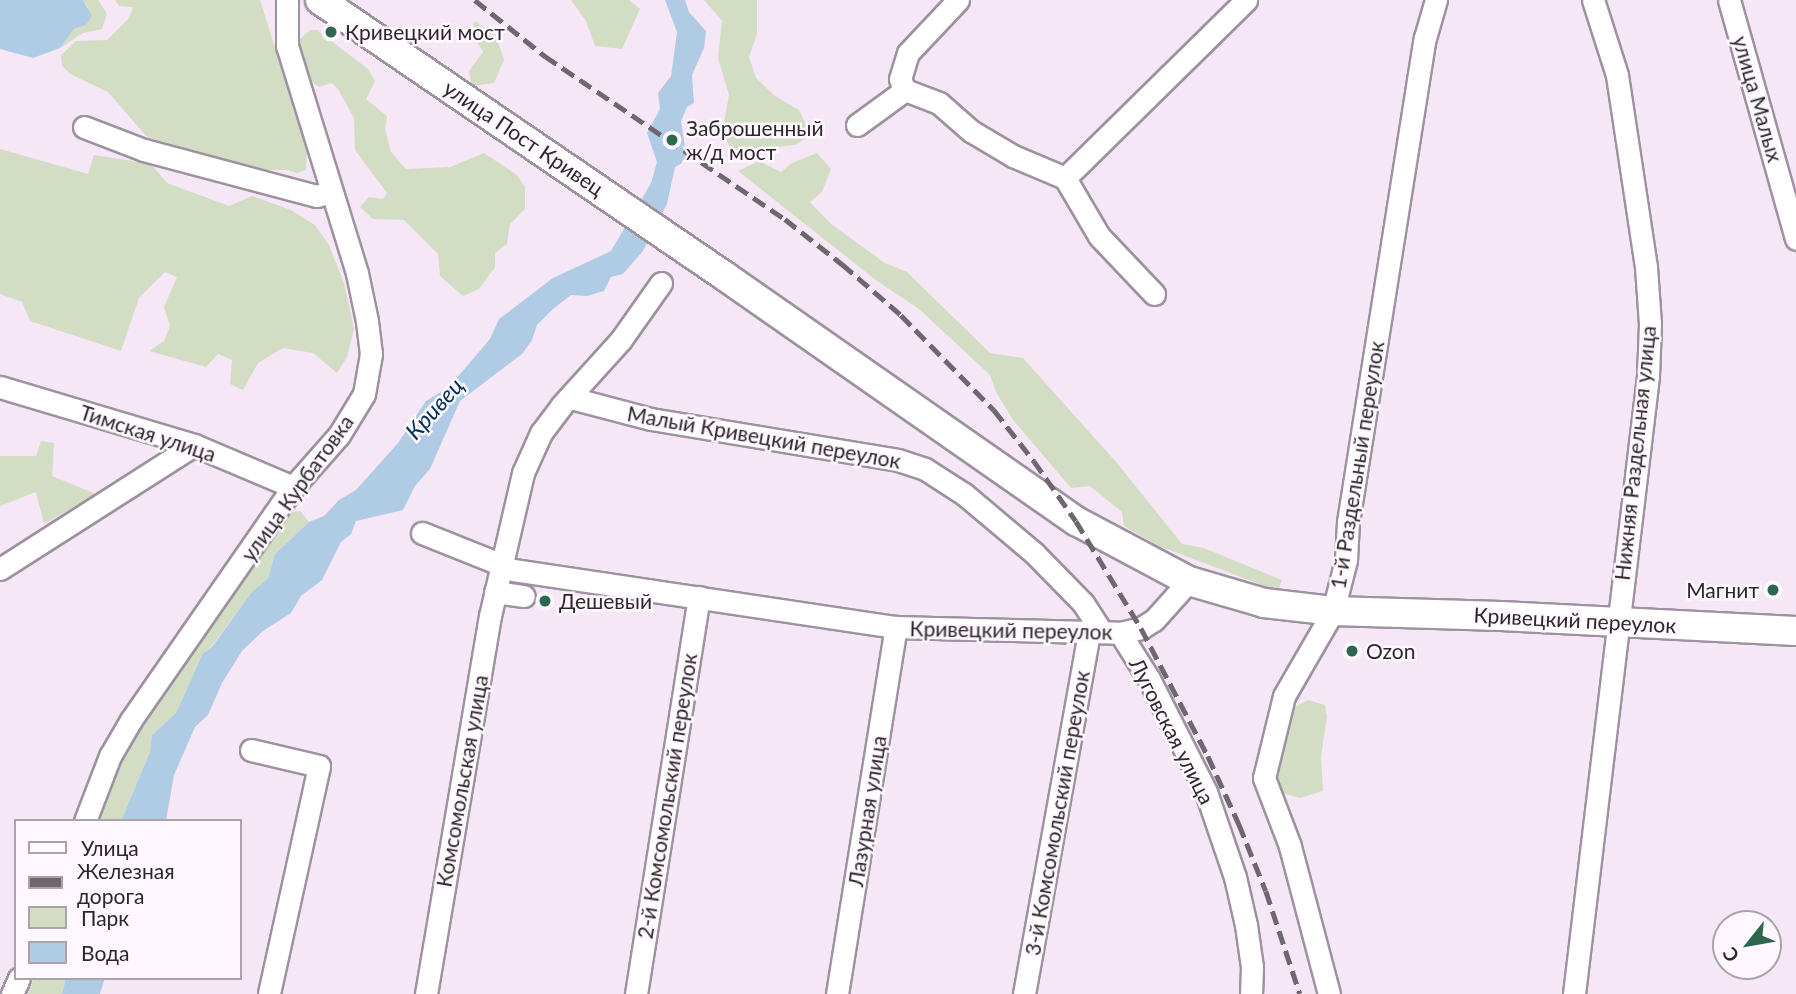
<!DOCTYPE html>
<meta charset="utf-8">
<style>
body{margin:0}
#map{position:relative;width:1796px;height:994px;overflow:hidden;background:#f6e7f7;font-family:Lato,sans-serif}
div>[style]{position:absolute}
.green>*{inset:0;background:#d2ddc3}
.water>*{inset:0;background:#b0cce5}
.roads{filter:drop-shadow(2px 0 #9e91a0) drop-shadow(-2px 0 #9e91a0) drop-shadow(0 2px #9e91a0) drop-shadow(0 -2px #9e91a0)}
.minor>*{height:21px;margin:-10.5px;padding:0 10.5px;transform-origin:10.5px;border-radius:10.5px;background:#fff}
.major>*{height:28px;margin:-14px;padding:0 14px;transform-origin:14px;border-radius:14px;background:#fff}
.rail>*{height:4.5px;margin-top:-2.25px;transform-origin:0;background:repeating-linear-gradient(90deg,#6f6770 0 14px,transparent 0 21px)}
.dots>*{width:19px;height:19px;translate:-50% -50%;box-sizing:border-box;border:4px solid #fef8fe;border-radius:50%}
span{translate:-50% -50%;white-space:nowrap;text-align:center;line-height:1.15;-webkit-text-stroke:5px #fef8fe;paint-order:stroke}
.poi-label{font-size:21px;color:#2c272d}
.left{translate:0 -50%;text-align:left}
.right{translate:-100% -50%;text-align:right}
.street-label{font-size:21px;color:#2c272d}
.water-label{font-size:23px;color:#023355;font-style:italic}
.legend{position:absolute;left:14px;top:819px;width:228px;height:161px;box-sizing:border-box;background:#fef8fe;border:2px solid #aaa4aa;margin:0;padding:9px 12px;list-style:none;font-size:21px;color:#2c272d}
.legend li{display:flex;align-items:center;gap:14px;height:35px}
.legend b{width:35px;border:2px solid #aaa4aa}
.north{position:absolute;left:1712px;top:910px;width:70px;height:70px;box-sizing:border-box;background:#fef8fe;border:2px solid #aaa4aa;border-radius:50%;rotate:239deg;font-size:19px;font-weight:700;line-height:28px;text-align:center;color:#2c272d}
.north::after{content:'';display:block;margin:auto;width:24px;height:32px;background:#2d674f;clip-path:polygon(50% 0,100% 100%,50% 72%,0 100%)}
</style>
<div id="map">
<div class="green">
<i style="clip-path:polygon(83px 0,98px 0,107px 14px,102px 29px,83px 33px,60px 48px,74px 29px,86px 25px,88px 7px)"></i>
<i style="clip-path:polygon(115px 0,260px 0,307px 150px,306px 170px,297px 173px,287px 170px,255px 170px,147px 137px,108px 92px,70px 74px,62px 66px,61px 55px,76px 41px,107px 40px,129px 18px,133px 7px,119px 6px)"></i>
<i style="clip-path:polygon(571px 0,629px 0,640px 9px,622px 49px,595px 46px,586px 21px)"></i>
<i style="clip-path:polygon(704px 0,757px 0,757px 34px,749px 57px,756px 78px,775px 96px,799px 110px,811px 135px,795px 145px,733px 152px,722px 133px,729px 95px,718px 58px,722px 21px)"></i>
<i style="clip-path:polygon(475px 21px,496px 36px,504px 60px,494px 83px,472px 86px,469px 71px,483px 52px,471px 32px)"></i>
<i style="clip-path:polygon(310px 30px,317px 30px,368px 69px,375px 81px,366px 99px,387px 116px,385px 129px,391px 152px,406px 169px,450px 167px,484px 153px,517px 175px,525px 187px,525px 209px,510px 224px,507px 244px,495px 253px,495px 267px,479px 289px,463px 296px,440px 276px,438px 254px,404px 220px,373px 219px,360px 207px,369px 197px,383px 199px,387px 193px,355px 150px,354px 118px,338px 89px,332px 83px,319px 87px,312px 82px,299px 40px)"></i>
<i style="clip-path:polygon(0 149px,88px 174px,94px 155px,151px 164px,167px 183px,229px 206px,252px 196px,291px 210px,315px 225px,329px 245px,344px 283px,354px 329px,347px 357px,337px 373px,313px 353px,283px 348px,258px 363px,243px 390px,230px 384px,232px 360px,218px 354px,206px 367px,149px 351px,164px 341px,170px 326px,164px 307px,177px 277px,165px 272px,139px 298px,121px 351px,30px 321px,22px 302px,0 294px)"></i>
<i style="clip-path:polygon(817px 153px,831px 169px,822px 192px,810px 202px,831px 224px,885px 263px,907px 272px,990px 353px,1023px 358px,1117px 463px,1182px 544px,1204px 548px,1282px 580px,1278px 591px,1159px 546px,1124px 526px,1122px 512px,1090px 486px,1071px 488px,1013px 420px,996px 392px,990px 375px,919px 309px,877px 281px,738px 171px,759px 161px,781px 172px,792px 163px)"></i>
<i style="clip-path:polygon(41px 441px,54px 443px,52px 476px,96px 494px,44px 524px,36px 492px,0 506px,0 456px,36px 456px)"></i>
<i style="clip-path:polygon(300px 511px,309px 522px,275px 554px,268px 578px,251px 593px,211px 647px,203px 653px,176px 713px,152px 735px,150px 752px,121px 821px,90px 821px,119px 754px,285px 513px)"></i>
<i style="clip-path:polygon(1308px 700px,1325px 705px,1327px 717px,1321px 757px,1323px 791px,1300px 798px,1282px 793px,1274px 777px,1288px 711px)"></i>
<i style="clip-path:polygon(34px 978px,66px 978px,62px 994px,28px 994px)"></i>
</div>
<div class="water">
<i style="clip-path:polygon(0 0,83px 0,92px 16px,86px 25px,74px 29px,60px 48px,33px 58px,0 49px)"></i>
<i style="clip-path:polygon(665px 0,685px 0,689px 12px,706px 31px,704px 48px,692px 75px,694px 103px,687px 107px,681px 121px,687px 160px,675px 167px,667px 204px,643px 251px,623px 274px,611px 277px,604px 291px,587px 296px,571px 295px,553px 309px,537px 325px,532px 340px,522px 354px,460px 401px,430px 469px,415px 486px,403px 510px,356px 521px,351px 534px,341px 542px,322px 580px,301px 596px,291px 613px,263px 631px,242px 651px,222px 683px,208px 715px,195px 727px,174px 775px,166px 821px,121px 821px,150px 752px,152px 735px,176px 713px,203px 653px,212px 647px,251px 593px,268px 578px,275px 554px,309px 522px,324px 516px,339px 500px,356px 490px,398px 443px,426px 401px,449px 387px,490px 339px,499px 319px,553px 278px,611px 251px,651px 183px,657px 162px,647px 133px,660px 109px,658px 93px,671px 76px,677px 32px)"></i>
<i style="clip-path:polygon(66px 978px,105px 978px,100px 994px,62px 994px)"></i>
</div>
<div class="roads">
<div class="minor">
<i style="left:958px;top:0;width:73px;rotate:133.3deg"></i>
<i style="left:908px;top:53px;width:27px;rotate:107deg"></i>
<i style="left:900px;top:79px;width:12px;rotate:66deg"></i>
<i style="left:905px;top:90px;width:36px;rotate:21deg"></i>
<i style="left:939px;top:103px;width:43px;rotate:41.2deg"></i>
<i style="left:971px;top:131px;width:49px;rotate:30.8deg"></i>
<i style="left:1013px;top:156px;width:56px;rotate:22.9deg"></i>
<i style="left:1065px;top:178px;width:67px;rotate:59.6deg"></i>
<i style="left:1099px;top:236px;width:80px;rotate:46.5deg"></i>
<i style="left:1729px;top:0;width:248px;rotate:74.3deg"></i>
<i style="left:857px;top:125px;width:59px;rotate:-36.1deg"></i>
<i style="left:84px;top:127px;width:64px;rotate:21deg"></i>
<i style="left:144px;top:150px;width:179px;rotate:14.9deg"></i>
<i style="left:317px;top:196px;width:14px;rotate:-17deg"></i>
<i style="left:1065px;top:178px;width:254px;rotate:-44.5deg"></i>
<i style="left:0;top:387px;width:202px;rotate:16.6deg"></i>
<i style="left:194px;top:445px;width:108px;rotate:23deg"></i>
<i style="left:571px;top:398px;width:83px;rotate:14.7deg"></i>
<i style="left:651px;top:419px;width:250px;rotate:9.4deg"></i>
<i style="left:898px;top:460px;width:28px;rotate:18deg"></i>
<i style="left:925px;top:469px;width:46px;rotate:32.7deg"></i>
<i style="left:964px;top:494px;width:92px;rotate:40.1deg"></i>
<i style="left:1034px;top:553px;width:70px;rotate:45.6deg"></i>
<i style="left:1083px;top:603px;width:35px;rotate:57deg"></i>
<i style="left:422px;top:533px;width:84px;rotate:21.7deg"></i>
<i style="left:500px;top:568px;width:400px;rotate:8.5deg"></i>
<i style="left:896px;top:627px;width:224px;rotate:1.5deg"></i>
<i style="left:1120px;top:633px;width:22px;rotate:-13deg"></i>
<i style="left:1141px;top:628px;width:15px;rotate:-32deg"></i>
<i style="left:1154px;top:620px;width:52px;rotate:-48.1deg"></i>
<i style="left:0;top:569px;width:230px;rotate:-32.6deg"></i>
<i style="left:495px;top:592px;width:29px;rotate:8deg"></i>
<i style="left:1120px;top:633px;width:54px;rotate:57.8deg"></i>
<i style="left:1149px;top:679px;width:127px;rotate:63.2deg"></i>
<i style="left:1206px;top:792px;width:90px;rotate:71.2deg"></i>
<i style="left:1235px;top:877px;width:49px;rotate:77.1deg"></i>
<i style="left:1246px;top:925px;width:42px;rotate:81.9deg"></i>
<i style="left:1252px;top:967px;width:27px;rotate:92deg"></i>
<i style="left:251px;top:750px;width:70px;rotate:13.2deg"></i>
<i style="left:319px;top:766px;width:233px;rotate:102.4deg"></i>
<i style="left:85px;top:821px;width:70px;rotate:-69deg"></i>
<i style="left:110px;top:756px;width:42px;rotate:-59.7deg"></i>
<i style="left:131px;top:720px;width:284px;rotate:-55.2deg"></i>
<i style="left:293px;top:487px;width:69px;rotate:-48.5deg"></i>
<i style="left:339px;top:435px;width:48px;rotate:-58.6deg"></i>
<i style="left:364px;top:394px;width:41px;rotate:-80.1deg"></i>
<i style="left:371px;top:354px;width:33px;rotate:-97deg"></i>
<i style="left:367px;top:321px;width:49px;rotate:-101.8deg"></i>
<i style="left:357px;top:273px;width:238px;rotate:-107.1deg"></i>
<i style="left:287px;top:46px;width:46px;rotate:-90deg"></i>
<i style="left:12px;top:994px;width:17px;rotate:-66deg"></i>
<i style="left:426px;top:994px;width:383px;rotate:-80.4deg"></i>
<i style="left:490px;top:616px;width:147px;rotate:-77deg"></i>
<i style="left:523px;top:473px;width:44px;rotate:-65.8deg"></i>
<i style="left:541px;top:433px;width:34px;rotate:-53deg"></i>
<i style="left:561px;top:406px;width:88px;rotate:-47.8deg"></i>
<i style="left:620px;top:341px;width:71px;rotate:-54.7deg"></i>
<i style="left:636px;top:994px;width:402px;rotate:-81deg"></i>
<i style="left:837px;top:994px;width:372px;rotate:-80.9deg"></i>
<i style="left:1024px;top:994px;width:368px;rotate:-79.8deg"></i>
<i style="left:1329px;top:994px;width:153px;rotate:-104.8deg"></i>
<i style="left:1290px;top:846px;width:73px;rotate:-110.9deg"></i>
<i style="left:1264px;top:778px;width:84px;rotate:-76.3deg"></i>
<i style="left:1284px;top:696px;width:98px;rotate:-60deg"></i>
<i style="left:1333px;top:611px;width:53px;rotate:-75.7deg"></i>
<i style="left:1346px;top:560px;width:38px;rotate:-87deg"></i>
<i style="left:1348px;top:522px;width:490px;rotate:-81deg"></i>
<i style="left:1425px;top:38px;width:40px;rotate:-74deg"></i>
<i style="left:1574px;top:994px;width:622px;rotate:-83.17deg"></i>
<i style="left:1648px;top:376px;width:52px;rotate:-87.8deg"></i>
<i style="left:1650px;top:324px;width:57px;rotate:-94deg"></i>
<i style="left:1646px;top:267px;width:194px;rotate:-98.6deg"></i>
<i style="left:1617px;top:75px;width:79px;rotate:-107.7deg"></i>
</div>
<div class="major">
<i style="left:320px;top:0;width:491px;rotate:34.3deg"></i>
<i style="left:726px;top:277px;width:427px;rotate:34.9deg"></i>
<i style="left:1076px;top:521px;width:128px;rotate:28deg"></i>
<i style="left:1189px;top:581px;width:78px;rotate:16.3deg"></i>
<i style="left:1264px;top:603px;width:69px;rotate:6.6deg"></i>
<i style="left:1333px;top:611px;width:168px;rotate:1.7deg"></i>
<i style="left:1501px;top:616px;width:295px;rotate:2.9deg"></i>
</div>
</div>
<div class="rail">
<i style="left:475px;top:0;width:90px;rotate:38.7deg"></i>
<i style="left:545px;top:56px;width:290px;rotate:34.2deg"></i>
<i style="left:785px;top:219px;width:73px;rotate:38.3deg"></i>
<i style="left:842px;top:264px;width:78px;rotate:40.8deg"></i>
<i style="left:901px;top:315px;width:133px;rotate:45.6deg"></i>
<i style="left:994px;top:410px;width:65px;rotate:51.9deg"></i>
<i style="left:1034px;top:461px;width:73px;rotate:55deg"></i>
<i style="left:1076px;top:521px;width:125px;rotate:58.7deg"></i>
<i style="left:1141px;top:628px;width:144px;rotate:62.4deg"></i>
<i style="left:1208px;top:756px;width:75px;rotate:65.5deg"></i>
<i style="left:1239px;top:824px;width:72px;rotate:68.1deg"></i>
<i style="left:1266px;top:891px;width:108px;rotate:71.7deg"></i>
</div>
<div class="dots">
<i style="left:331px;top:32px;background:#2d674f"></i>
<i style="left:672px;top:140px;background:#2d674f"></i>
<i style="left:1773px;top:590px;background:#2d674f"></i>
<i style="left:545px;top:601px;background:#2d674f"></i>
<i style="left:1352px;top:651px;background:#2d674f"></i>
</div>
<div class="poi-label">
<span class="left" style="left:345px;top:32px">Кривецкий мост</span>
<span class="left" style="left:686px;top:140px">Заброшенный<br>ж/д мост</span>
<span class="right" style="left:1759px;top:590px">Магнит</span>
<span class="left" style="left:559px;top:601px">Дешевый</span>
<span class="left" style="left:1366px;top:651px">Ozon</span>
</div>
<div class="street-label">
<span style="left:1758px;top:99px;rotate:74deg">улица Малых</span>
<span style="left:524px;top:138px;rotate:34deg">улица Пост Кривец</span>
<span style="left:148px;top:433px;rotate:18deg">Тимская улица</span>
<span style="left:764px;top:437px;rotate:10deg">Малый Кривецкий переулок</span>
<span style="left:1635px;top:453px;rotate:-84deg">Нижняя Раздельная улица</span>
<span style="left:1357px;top:465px;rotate:-81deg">1-й Раздельный переулок</span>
<span style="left:297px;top:488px;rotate:-54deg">улица Курбатовка</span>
<span style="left:1575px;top:620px;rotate:3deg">Кривецкий переулок</span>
<span style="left:1011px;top:630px;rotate:1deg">Кривецкий переулок</span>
<span style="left:1172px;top:731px;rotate:63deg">Луговская улица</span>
<span style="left:462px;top:781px;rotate:-80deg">Комсомольская улица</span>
<span style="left:667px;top:796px;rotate:-81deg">2-й Комсомольский переулок</span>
<span style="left:867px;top:811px;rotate:-81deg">Лазурная улица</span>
<span style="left:1057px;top:813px;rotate:-80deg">3-й Комсомольский переулок</span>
</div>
<div class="water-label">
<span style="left:434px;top:408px;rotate:-48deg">Кривец</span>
</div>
<ul class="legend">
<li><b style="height:9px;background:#fff"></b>Улица</li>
<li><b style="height:9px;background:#6f6770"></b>Железная дорога</li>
<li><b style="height:19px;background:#d2ddc3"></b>Парк</li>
<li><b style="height:19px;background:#b0cce5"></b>Вода</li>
</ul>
<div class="north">С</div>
</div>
